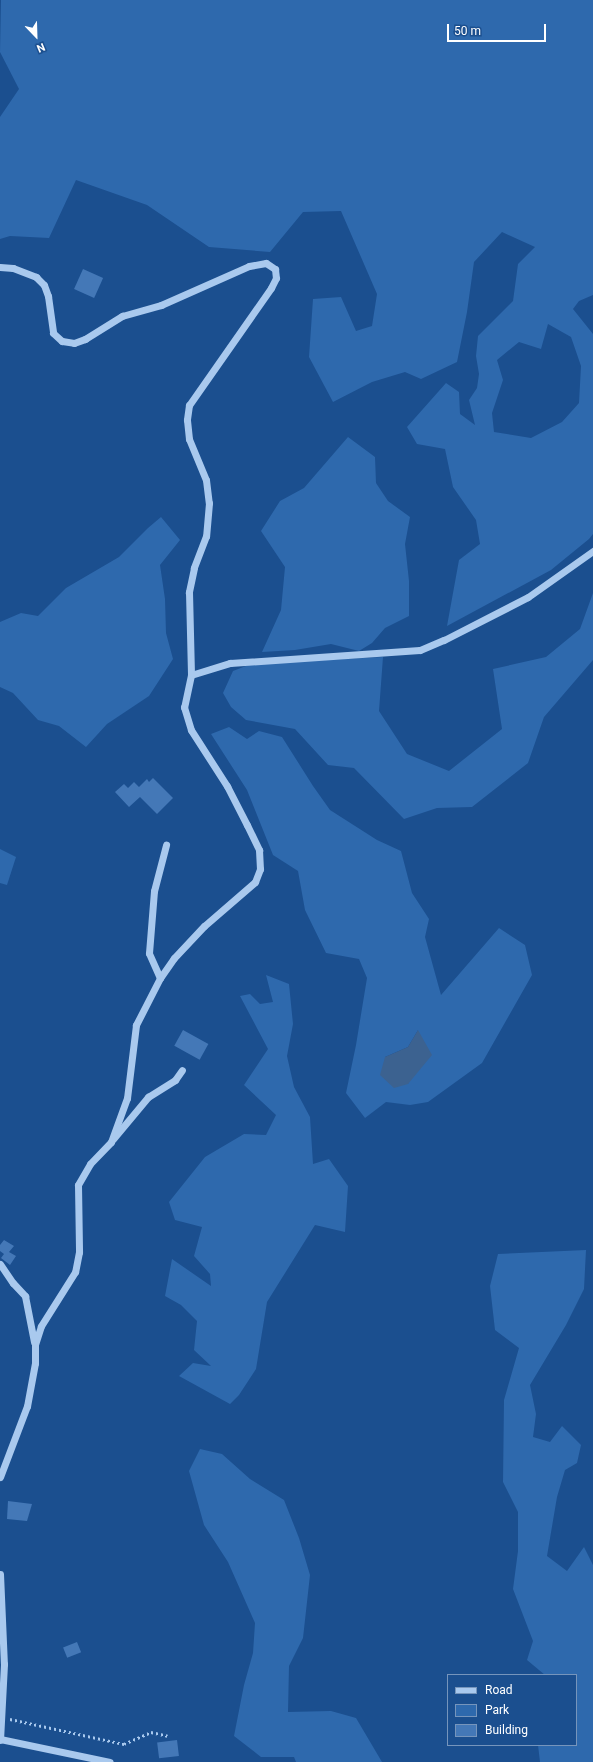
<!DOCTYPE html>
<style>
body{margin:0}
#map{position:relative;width:593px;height:1762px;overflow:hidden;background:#1b4f8f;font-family:Roboto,sans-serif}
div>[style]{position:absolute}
.green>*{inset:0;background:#2e69ad}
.water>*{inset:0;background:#3c6290}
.building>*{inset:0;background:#4478b7;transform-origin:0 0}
.path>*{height:2.5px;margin-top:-1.25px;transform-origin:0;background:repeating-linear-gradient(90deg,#a9c9ee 0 2px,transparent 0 5px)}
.minor>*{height:7px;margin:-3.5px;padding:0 3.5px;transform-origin:3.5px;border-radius:3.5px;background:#a9c9ee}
span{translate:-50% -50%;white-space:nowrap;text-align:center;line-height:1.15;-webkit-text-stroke:3.5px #1b4f8f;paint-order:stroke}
.legend{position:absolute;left:447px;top:1674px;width:130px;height:72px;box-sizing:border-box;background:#1b4f8f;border:1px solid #7695bc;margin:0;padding:5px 7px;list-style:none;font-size:12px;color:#fff}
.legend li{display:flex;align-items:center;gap:8px;height:20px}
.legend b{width:20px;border:1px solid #7695bc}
.north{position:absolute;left:16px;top:16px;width:40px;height:40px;-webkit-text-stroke:3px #1b4f8f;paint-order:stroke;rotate:157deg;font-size:11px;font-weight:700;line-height:16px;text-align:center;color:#fff}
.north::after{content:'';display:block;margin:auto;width:14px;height:18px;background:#fff;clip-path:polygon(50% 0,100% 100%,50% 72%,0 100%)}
.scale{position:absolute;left:447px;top:24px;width:99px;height:18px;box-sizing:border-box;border:2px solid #fff;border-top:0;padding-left:5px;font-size:12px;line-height:14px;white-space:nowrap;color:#fff;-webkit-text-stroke:3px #1b4f8f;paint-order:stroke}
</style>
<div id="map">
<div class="green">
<i style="clip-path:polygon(evenodd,1px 0,593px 0,593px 295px,579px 301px,573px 309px,593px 334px,593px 534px,589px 539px,551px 570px,447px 626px,459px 560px,480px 544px,476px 520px,453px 487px,445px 449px,417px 444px,407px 427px,446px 383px,459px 392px,460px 414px,475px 425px,469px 400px,477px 388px,479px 374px,476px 356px,478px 336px,513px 301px,518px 264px,535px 247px,502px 232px,474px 262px,467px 312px,457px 362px,421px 379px,405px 372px,372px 382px,333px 402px,309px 357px,313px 299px,341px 297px,356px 331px,372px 326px,377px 294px,341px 211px,303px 212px,270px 252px,209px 247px,147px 205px,76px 180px,49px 238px,10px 236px,0 239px,0 117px,19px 89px,0 52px,1px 0,548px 324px,571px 337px,581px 366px,579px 403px,562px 422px,531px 438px,494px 432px,492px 413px,503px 380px,497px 360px,519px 342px,541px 349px,548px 324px)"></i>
<i style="clip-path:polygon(348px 437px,375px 457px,376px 483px,388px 501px,410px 517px,405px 544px,409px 581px,409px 616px,385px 628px,372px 643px,359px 651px,331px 644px,295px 650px,262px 652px,281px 610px,285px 567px,261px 531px,280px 501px,304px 488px)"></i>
<i style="clip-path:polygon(161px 517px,180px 540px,160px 565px,165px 599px,166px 633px,173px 659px,149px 696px,107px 724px,86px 747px,59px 726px,38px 720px,13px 693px,0 687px,0 622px,21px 613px,38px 616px,66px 588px,119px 557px,148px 528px)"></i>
<i style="clip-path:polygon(593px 593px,593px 660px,544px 717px,528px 763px,472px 807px,437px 808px,404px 819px,354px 768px,328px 765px,295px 729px,246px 720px,231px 707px,223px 693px,233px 671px,251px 664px,383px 657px,379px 711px,407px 754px,449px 771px,502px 729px,493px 669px,546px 657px,580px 629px)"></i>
<i style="clip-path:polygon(evenodd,229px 727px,247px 739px,259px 731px,282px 737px,313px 786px,330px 810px,377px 840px,401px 851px,412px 893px,429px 919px,425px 937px,441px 995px,499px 928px,525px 945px,532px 975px,482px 1063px,428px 1102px,410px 1105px,386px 1102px,365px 1118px,346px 1093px,356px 1045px,367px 978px,359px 959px,326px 953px,305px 910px,298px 871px,273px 855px,247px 790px,211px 734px,229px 727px,418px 1030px,408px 1084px,385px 1057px,408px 1047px,418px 1030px)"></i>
<i style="clip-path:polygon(0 849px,16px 857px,7px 885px,0 883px)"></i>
<i style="clip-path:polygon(266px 975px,289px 984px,293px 1024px,287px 1056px,294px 1087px,310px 1117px,313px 1164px,329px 1159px,348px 1186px,345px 1232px,315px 1225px,267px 1302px,256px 1369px,239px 1395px,230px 1404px,179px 1376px,193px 1363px,211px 1366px,194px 1350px,197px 1321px,181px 1305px,165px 1296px,172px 1259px,211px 1286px,210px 1274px,194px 1256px,202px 1227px,175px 1220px,169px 1202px,205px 1157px,244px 1134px,266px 1135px,276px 1115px,244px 1085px,268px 1049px,240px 996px,250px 994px,260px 1004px,273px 1002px)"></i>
<i style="clip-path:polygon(586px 1250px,584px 1289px,566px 1325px,530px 1385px,536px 1414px,533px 1437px,550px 1442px,562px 1426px,581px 1445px,577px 1463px,565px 1470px,557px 1497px,547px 1556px,567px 1571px,584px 1547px,593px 1565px,593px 1762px,540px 1762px,538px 1745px,576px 1745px,576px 1675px,545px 1675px,527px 1660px,533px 1641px,513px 1589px,518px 1551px,518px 1512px,503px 1482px,504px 1400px,519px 1348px,495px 1330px,490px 1286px,498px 1254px)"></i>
<i style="clip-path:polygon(200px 1449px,222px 1454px,250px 1479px,284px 1500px,299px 1538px,310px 1575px,303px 1638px,289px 1666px,288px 1712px,331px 1711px,356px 1718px,382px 1762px,296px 1762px,294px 1757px,261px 1757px,234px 1736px,244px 1685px,253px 1653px,255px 1623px,228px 1562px,204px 1525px,189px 1471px)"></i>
</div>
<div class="water">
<i style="clip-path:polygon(418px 1030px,432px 1055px,408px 1084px,394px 1088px,380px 1075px,385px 1057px,408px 1047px)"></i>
</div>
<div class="building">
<i style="left:83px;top:269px;width:22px;height:22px;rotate:24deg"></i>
<i style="clip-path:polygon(153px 778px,173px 798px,157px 814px,140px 797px,129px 807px,115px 792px,124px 784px,128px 788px,134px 782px,139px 787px,147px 779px,149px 782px)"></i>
<i style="left:183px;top:1030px;width:29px;height:18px;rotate:29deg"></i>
<i style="clip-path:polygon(4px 1240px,14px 1246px,9px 1252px,16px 1256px,10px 1265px,1px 1258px,4px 1254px,0 1251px,0 1245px)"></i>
<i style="clip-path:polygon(8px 1501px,32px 1504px,27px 1521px,7px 1519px)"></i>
<i style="left:77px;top:1642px;width:11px;height:15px;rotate:68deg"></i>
<i style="left:177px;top:1740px;width:16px;height:20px;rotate:83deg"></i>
</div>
<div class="path">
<i style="left:10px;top:1719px;width:117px;rotate:12.4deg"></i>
<i style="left:124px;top:1744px;width:30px;rotate:-24deg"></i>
<i style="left:151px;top:1732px;width:17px;rotate:13deg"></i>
</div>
<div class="minor">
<i style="left:0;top:267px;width:13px;rotate:4deg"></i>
<i style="left:13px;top:268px;width:25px;rotate:21deg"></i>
<i style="left:36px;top:277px;width:11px;rotate:45deg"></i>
<i style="left:44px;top:285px;width:12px;rotate:70deg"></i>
<i style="left:48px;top:296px;width:37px;rotate:82deg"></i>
<i style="left:53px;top:333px;width:12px;rotate:42deg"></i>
<i style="left:62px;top:341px;width:12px;rotate:9deg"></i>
<i style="left:74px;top:343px;width:12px;rotate:-20deg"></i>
<i style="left:85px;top:339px;width:44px;rotate:-31.9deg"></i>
<i style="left:122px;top:316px;width:41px;rotate:-15.8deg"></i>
<i style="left:161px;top:305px;width:96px;rotate:-23.9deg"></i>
<i style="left:249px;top:266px;width:17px;rotate:-10deg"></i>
<i style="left:266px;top:263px;width:11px;rotate:34deg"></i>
<i style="left:275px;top:269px;width:9px;rotate:84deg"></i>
<i style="left:276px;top:278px;width:11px;rotate:117deg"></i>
<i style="left:271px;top:288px;width:143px;rotate:125deg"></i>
<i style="left:189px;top:405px;width:15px;rotate:98deg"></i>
<i style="left:187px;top:420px;width:19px;rotate:84deg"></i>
<i style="left:189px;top:439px;width:44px;rotate:67.5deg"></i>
<i style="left:206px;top:480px;width:23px;rotate:83deg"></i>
<i style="left:209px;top:503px;width:33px;rotate:95deg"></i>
<i style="left:206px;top:536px;width:34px;rotate:111deg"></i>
<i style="left:194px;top:568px;width:25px;rotate:102deg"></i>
<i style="left:189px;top:592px;width:83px;rotate:88.6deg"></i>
<i style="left:191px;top:675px;width:33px;rotate:102deg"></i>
<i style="left:184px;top:707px;width:24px;rotate:73deg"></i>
<i style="left:191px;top:730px;width:67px;rotate:57.3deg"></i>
<i style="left:227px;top:786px;width:44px;rotate:62.9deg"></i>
<i style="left:247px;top:825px;width:28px;rotate:64deg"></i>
<i style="left:259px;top:850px;width:19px;rotate:87deg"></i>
<i style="left:260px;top:869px;width:14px;rotate:111deg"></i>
<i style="left:255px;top:882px;width:67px;rotate:139.2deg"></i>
<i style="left:204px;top:926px;width:44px;rotate:133.2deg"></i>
<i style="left:174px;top:958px;width:24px;rotate:125deg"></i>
<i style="left:160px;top:978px;width:53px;rotate:117.1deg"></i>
<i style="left:136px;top:1025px;width:74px;rotate:97deg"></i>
<i style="left:127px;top:1098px;width:47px;rotate:110deg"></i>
<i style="left:111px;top:1142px;width:30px;rotate:134deg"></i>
<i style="left:90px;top:1164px;width:24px;rotate:120deg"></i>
<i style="left:78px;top:1185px;width:67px;rotate:89.1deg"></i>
<i style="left:79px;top:1252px;width:20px;rotate:101deg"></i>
<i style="left:75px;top:1272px;width:64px;rotate:122.2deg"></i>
<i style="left:41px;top:1326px;width:19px;rotate:108deg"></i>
<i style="left:35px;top:1344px;width:19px;rotate:90deg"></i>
<i style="left:35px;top:1363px;width:44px;rotate:100.5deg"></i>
<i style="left:27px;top:1406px;width:76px;rotate:110.8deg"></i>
<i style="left:191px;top:675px;width:41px;rotate:-17.1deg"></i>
<i style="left:230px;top:663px;width:190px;rotate:-3.9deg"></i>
<i style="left:420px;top:650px;width:26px;rotate:-23deg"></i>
<i style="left:444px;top:640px;width:94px;rotate:-27.1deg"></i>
<i style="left:528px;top:597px;width:80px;rotate:-35.3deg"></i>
<i style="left:160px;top:978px;width:27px;rotate:-114deg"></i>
<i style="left:149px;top:953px;width:62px;rotate:-85.4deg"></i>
<i style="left:154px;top:891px;width:48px;rotate:-75.4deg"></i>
<i style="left:113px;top:1139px;width:55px;rotate:-50.2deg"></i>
<i style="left:148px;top:1097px;width:32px;rotate:-32deg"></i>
<i style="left:175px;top:1080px;width:12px;rotate:-55deg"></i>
<i style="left:0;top:1264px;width:23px;rotate:56deg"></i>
<i style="left:13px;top:1283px;width:18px;rotate:47deg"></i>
<i style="left:25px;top:1296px;width:47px;rotate:78.9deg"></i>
<i style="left:0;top:1574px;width:90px;rotate:87.5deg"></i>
<i style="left:4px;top:1664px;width:76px;rotate:93deg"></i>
<i style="left:0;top:1739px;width:112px;rotate:11.8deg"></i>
</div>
<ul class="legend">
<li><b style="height:5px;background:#a9c9ee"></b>Road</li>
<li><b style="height:11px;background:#2e69ad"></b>Park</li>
<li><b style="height:11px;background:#4478b7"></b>Building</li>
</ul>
<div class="north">N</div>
<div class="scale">50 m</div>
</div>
